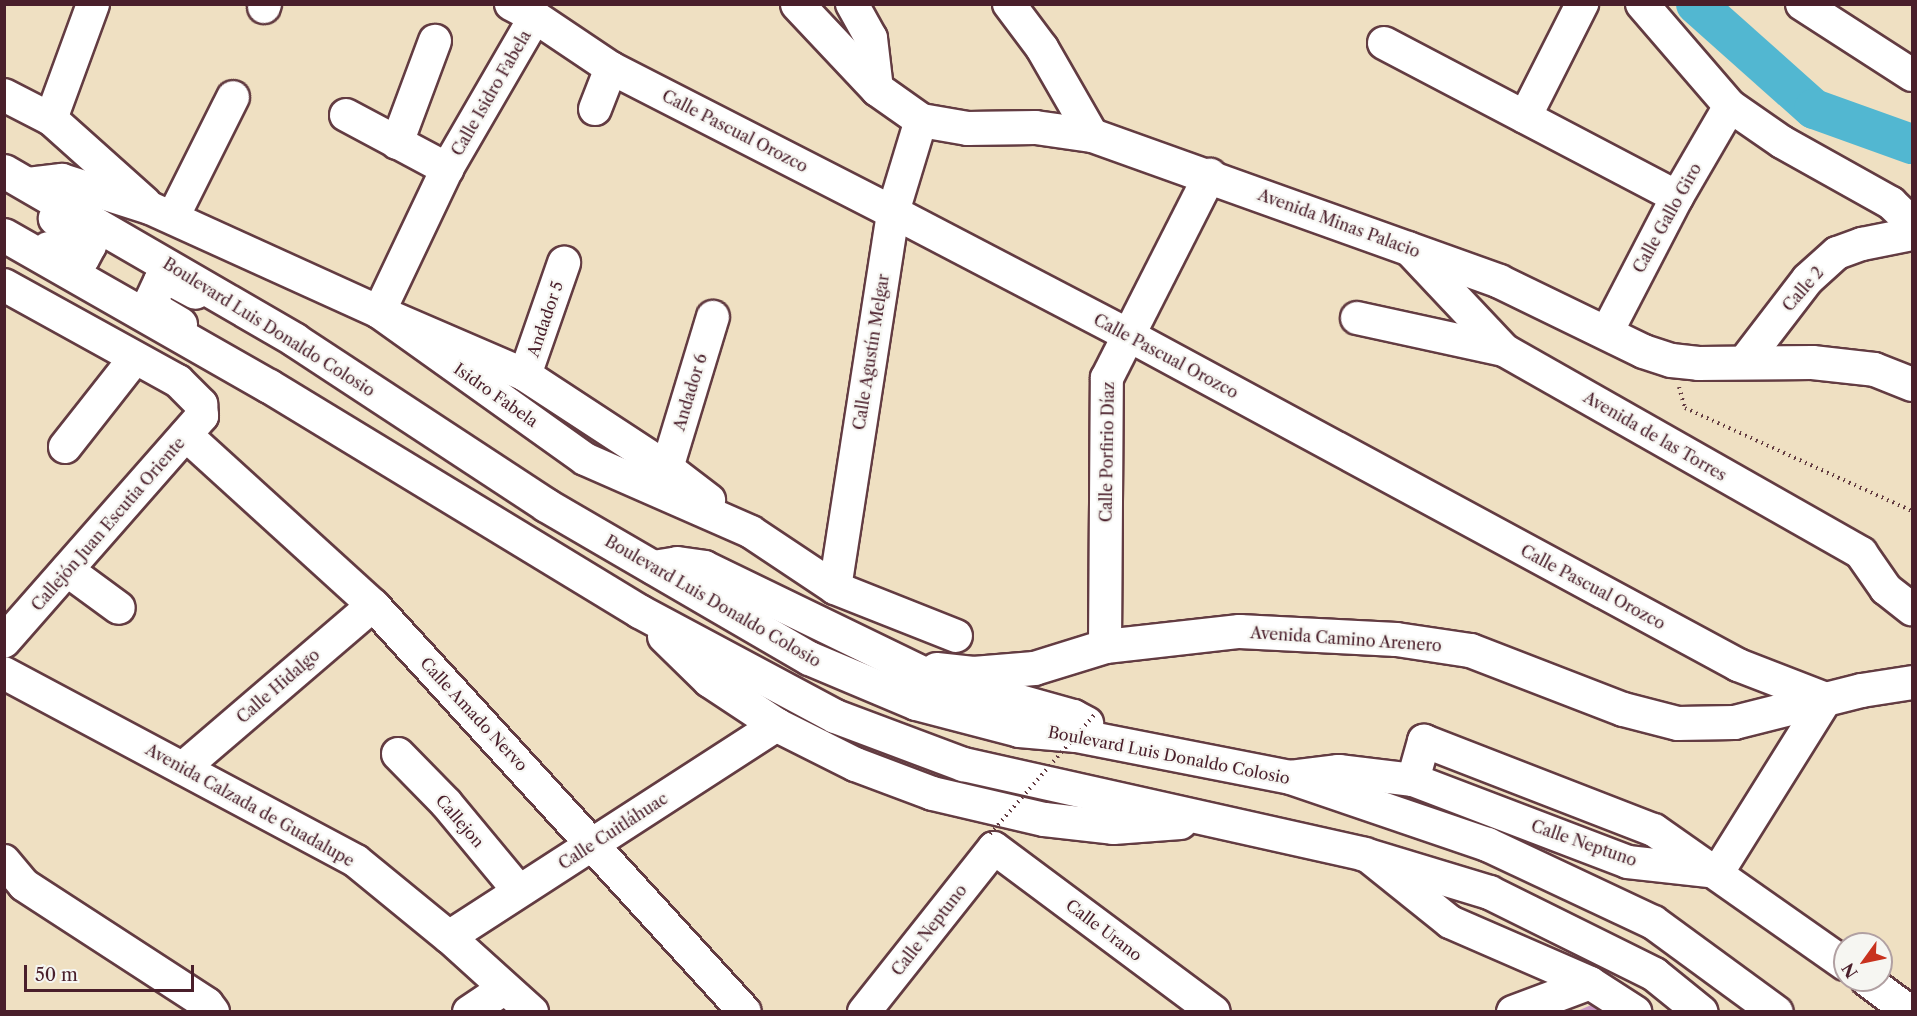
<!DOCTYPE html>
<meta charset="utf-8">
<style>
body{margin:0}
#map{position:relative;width:1917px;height:1016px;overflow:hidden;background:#efe0c2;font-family:"Libre Caslon Text",serif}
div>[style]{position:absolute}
.river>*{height:40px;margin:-20px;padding:0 20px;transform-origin:20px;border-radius:20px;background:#52b7d1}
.building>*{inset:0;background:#c997c2}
.path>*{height:4px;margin-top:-2px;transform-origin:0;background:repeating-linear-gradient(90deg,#633c42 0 1.5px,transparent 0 6px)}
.roads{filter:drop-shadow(2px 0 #633c42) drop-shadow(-2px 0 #633c42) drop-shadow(0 2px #633c42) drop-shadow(0 -2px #633c42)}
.minor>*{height:32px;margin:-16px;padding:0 16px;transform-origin:16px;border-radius:16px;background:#fff}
.major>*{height:33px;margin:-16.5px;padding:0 16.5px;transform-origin:16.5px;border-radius:16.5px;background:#fff}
.highway>*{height:33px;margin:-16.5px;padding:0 16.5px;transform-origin:16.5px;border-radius:16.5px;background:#fff}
.path-bridge>*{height:4px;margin-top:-2px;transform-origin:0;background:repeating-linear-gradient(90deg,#633c42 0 1.5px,transparent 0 6px)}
span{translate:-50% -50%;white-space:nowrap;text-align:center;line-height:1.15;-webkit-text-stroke:4.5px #f6f6f2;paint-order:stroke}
.street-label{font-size:16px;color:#4a1f2b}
.frame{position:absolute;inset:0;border:6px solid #4a1f2b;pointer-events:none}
.north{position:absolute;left:1833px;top:932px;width:60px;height:60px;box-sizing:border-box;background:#f6f6f2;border:2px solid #b1a0a2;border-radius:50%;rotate:237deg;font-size:16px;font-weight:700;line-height:24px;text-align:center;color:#4a1f2b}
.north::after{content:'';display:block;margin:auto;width:21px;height:27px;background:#c8321e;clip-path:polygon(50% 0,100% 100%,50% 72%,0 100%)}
.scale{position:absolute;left:24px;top:965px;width:170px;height:27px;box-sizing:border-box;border:3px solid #4a1f2b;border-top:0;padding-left:8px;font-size:18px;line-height:21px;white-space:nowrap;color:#4a1f2b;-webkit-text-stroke:4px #f6f6f2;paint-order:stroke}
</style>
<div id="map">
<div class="river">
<i style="left:1696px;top:4px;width:158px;rotate:41.7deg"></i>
<i style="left:1814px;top:109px;width:104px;rotate:19.7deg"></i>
</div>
<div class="building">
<i style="clip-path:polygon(1605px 999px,1621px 1012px,1575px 1012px)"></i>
</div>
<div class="path">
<i style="left:1679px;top:387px;width:22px;rotate:74deg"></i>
<i style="left:1685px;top:408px;width:249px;rotate:24.4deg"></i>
</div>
<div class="roads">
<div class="minor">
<i style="left:511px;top:4px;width:27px;rotate:28deg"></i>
<i style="left:535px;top:17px;width:92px;rotate:33.9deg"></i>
<i style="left:611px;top:68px;width:317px;rotate:27.1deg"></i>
<i style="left:893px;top:212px;width:265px;rotate:27.6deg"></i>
<i style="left:1128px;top:335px;width:694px;rotate:28.41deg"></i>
<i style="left:1738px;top:665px;width:94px;rotate:21.1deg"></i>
<i style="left:1826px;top:699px;width:204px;rotate:122deg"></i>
<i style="left:1718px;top:872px;width:91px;rotate:-173.7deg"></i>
<i style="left:1628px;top:862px;width:230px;rotate:-159.1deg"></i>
<i style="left:1413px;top:780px;width:75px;rotate:-173.1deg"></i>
<i style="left:1339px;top:771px;width:49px;rotate:173deg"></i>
<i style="left:852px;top:4px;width:39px;rotate:61deg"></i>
<i style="left:871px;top:38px;width:51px;rotate:83.3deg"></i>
<i style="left:1009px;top:4px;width:55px;rotate:53.1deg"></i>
<i style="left:1042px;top:48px;width:100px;rotate:60.1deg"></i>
<i style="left:1642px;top:4px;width:135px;rotate:49.2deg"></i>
<i style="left:1730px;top:106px;width:63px;rotate:34.7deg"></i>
<i style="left:1782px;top:142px;width:125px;rotate:29.2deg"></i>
<i style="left:1891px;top:203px;width:29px;rotate:44deg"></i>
<i style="left:1802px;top:4px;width:131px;rotate:32.8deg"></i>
<i style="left:264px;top:7px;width:3px;rotate:-72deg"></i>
<i style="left:535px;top:17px;width:176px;rotate:120.1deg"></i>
<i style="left:447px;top:169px;width:158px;rotate:115.4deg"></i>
<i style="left:379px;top:312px;width:159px;rotate:23.3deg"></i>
<i style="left:525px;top:375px;width:170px;rotate:33.2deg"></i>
<i style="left:667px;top:468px;width:53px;rotate:37.3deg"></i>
<i style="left:1384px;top:43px;width:331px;rotate:27.7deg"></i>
<i style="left:4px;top:95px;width:53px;rotate:27.1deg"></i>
<i style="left:51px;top:119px;width:126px;rotate:41.8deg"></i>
<i style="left:595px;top:109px;width:44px;rotate:-68.7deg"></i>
<i style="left:346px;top:115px;width:115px;rotate:28.1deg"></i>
<i style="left:1525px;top:117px;width:127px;rotate:-63.2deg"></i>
<i style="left:51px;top:119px;width:122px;rotate:-69.9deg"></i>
<i style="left:397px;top:143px;width:109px;rotate:-69.6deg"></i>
<i style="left:28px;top:184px;width:34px;rotate:-7deg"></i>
<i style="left:62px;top:180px;width:92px;rotate:17.7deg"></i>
<i style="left:150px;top:208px;width:252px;rotate:24.4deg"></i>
<i style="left:379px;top:312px;width:253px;rotate:35.5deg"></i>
<i style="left:585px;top:459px;width:181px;rotate:23.7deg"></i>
<i style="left:751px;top:532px;width:101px;rotate:33.7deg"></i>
<i style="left:835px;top:588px;width:130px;rotate:21.6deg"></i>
<i style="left:173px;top:217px;width:134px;rotate:-63.4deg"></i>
<i style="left:1408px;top:248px;width:140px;rotate:46.7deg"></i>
<i style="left:1504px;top:350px;width:411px;rotate:29.6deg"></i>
<i style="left:1861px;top:553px;width:44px;rotate:55.2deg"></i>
<i style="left:1886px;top:589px;width:33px;rotate:38deg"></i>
<i style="left:4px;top:285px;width:199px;rotate:28.9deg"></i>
<i style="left:178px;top:381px;width:33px;rotate:45deg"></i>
<i style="left:201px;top:404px;width:12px;rotate:85deg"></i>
<i style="left:202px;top:416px;width:300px;rotate:131.3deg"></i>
<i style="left:1357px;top:318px;width:150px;rotate:12.3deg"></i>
<i style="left:1607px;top:332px;width:152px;rotate:-62.6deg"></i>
<i style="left:1677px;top:197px;width:105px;rotate:-59.8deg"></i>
<i style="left:1745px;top:361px;width:103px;rotate:-52.5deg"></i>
<i style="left:1808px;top:279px;width:39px;rotate:-42deg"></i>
<i style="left:1837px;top:253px;width:27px;rotate:-20deg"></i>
<i style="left:1862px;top:244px;width:51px;rotate:-11.3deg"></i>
<i style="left:525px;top:375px;width:119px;rotate:-70.8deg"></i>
<i style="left:186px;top:435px;width:253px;rotate:42.3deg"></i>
<i style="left:373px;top:605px;width:551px;rotate:47.57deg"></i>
<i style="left:65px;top:447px;width:113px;rotate:-51.8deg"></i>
<i style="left:667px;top:468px;width:158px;rotate:-73.1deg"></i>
<i style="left:67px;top:570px;width:64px;rotate:36.2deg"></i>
<i style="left:835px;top:588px;width:380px;rotate:-81.2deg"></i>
<i style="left:893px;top:212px;width:96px;rotate:-73.1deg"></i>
<i style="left:1105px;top:646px;width:268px;rotate:-89.6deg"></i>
<i style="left:1107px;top:378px;width:228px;rotate:-63.1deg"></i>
<i style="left:4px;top:673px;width:399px;rotate:28.1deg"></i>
<i style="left:356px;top:861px;width:120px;rotate:39.3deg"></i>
<i style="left:449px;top:937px;width:112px;rotate:42.1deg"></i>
<i style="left:398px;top:754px;width:69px;rotate:45.6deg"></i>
<i style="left:446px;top:803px;width:114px;rotate:50.3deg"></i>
<i style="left:183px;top:768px;width:250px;rotate:-40.6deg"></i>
<i style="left:1413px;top:780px;width:41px;rotate:-74.2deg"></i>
<i style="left:1424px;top:741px;width:247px;rotate:21.2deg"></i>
<i style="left:1654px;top:830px;width:233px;rotate:35.1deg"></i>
<i style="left:1368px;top:856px;width:105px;rotate:38.8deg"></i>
<i style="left:1450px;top:922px;width:153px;rotate:23.5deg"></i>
<i style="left:1590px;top:983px;width:54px;rotate:32.8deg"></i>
<i style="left:4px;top:861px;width:31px;rotate:50deg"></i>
<i style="left:24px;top:885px;width:218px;rotate:33deg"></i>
<i style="left:207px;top:1004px;width:10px;rotate:53deg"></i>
<i style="left:449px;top:937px;width:391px;rotate:-32.9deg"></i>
<i style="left:1867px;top:980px;width:54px;rotate:36.7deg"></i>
<i style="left:469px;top:1012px;width:43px;rotate:-33.7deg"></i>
<i style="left:864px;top:1012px;width:209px;rotate:-51.6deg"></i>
<i style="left:994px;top:848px;width:274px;rotate:36.7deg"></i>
<i style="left:1513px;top:1012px;width:82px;rotate:-20.6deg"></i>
</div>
<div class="major">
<i style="left:797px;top:4px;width:117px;rotate:46.7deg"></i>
<i style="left:877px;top:89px;width:54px;rotate:35.2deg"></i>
<i style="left:921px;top:120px;width:47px;rotate:9.9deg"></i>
<i style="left:967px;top:128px;width:68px;rotate:-0.8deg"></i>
<i style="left:1035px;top:127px;width:58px;rotate:8deg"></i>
<i style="left:1092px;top:135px;width:432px;rotate:19.7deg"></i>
<i style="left:1499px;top:281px;width:160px;rotate:25.9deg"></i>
<i style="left:1643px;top:351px;width:29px;rotate:18deg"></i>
<i style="left:1671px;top:360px;width:27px;rotate:6deg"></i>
<i style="left:1698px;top:363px;width:114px;rotate:-0.5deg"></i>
<i style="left:1812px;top:362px;width:62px;rotate:6.4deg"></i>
<i style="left:1874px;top:369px;width:41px;rotate:21.5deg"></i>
<i style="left:936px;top:669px;width:37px;rotate:6deg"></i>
<i style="left:973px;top:673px;width:61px;rotate:-4.7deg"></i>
<i style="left:1034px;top:668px;width:74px;rotate:-17.2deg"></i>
<i style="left:1105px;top:646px;width:135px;rotate:-6.4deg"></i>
<i style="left:1239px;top:631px;width:157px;rotate:2.9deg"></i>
<i style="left:1396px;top:639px;width:75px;rotate:8.5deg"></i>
<i style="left:1470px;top:650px;width:164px;rotate:21.1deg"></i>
<i style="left:1623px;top:709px;width:56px;rotate:14.5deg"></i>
<i style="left:1677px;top:723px;width:57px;rotate:-1deg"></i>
<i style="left:1734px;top:722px;width:131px;rotate:-14.1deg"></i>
<i style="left:1861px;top:690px;width:52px;rotate:-8.9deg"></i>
</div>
<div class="highway">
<i style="left:4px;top:171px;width:337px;rotate:30.1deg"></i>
<i style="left:295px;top:340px;width:300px;rotate:33.3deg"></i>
<i style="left:546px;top:505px;width:304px;rotate:30.2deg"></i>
<i style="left:809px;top:658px;width:116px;rotate:22.8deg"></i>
<i style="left:916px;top:703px;width:106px;rotate:14.7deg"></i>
<i style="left:1019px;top:730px;width:57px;rotate:5deg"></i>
<i style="left:1076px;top:735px;width:218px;rotate:11.1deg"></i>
<i style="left:1290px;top:777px;width:208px;rotate:18.8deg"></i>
<i style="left:1487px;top:844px;width:183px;rotate:25.2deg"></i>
<i style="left:1653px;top:922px;width:152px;rotate:36.2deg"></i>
<i style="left:4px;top:235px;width:305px;rotate:29.7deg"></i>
<i style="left:269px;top:386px;width:433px;rotate:31.3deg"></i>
<i style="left:639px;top:611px;width:222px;rotate:28.2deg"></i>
<i style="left:835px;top:716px;width:137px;rotate:20.6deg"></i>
<i style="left:963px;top:764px;width:411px;rotate:12.6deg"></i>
<i style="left:1364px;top:854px;width:131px;rotate:16.9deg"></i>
<i style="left:1489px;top:892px;width:184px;rotate:26.4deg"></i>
<i style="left:1654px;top:974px;width:60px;rotate:39deg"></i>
<i style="left:48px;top:248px;width:28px;rotate:32deg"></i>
<i style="left:72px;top:263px;width:11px;rotate:-27deg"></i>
<i style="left:82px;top:258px;width:15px;rotate:-62deg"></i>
<i style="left:89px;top:245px;width:12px;rotate:-121deg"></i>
<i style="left:83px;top:235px;width:33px;rotate:-149deg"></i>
<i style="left:180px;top:324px;width:26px;rotate:-149deg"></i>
<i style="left:158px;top:311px;width:13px;rotate:-122deg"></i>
<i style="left:151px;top:300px;width:21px;rotate:-65deg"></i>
<i style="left:160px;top:281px;width:11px;rotate:-10deg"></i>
<i style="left:171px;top:279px;width:27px;rotate:28deg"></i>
<i style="left:653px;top:567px;width:24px;rotate:-9deg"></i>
<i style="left:677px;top:563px;width:27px;rotate:8deg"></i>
<i style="left:704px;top:567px;width:247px;rotate:25.9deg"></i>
<i style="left:926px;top:675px;width:153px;rotate:15.6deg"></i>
<i style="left:1073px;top:716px;width:15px;rotate:28deg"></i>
<i style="left:664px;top:636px;width:63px;rotate:44.4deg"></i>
<i style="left:709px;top:680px;width:82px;rotate:33.5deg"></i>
<i style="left:777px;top:725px;width:87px;rotate:26.6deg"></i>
<i style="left:855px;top:764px;width:82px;rotate:20.6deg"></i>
<i style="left:932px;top:793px;width:115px;rotate:13.1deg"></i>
<i style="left:1044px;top:819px;width:69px;rotate:6.6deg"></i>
<i style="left:1113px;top:827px;width:67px;rotate:-4.3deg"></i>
</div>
</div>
<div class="path-bridge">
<i style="left:990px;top:834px;width:159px;rotate:-48.8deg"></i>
</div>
<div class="street-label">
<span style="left:491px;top:93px;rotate:-60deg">Calle Isidro Fabela</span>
<span style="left:735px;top:131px;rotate:27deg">Calle Pascual Orozco</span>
<span style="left:1667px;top:218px;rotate:-61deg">Calle Gallo Giro</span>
<span style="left:1339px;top:223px;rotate:20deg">Avenida Minas Palacio</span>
<span style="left:1803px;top:289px;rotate:-49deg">Calle 2</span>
<span style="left:545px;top:319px;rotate:-71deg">Andador 5</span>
<span style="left:269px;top:327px;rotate:32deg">Boulevard Luis Donaldo Colosio</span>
<span style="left:871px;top:352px;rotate:-81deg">Calle Agustín Melgar</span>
<span style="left:1166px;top:356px;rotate:28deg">Calle Pascual Orozco</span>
<span style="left:690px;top:392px;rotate:-73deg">Andador 6</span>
<span style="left:496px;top:395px;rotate:35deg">Isidro Fabela</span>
<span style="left:1655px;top:436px;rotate:30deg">Avenida de las Torres</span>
<span style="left:1107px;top:452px;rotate:-89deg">Calle Porfirio Díaz</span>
<span style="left:108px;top:524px;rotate:-49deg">Callejón Juan Escutia Oriente</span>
<span style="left:1593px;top:587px;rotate:28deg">Calle Pascual Orozco</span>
<span style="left:713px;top:601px;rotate:30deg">Boulevard Luis Donaldo Colosio</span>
<span style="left:1346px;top:639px;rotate:4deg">Avenida Camino Arenero</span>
<span style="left:278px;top:686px;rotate:-41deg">Calle Hidalgo</span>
<span style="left:474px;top:714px;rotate:47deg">Calle Amado Nervo</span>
<span style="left:1169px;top:755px;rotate:11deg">Boulevard Luis Donaldo Colosio</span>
<span style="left:250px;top:805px;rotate:29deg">Avenida Calzada de Guadalupe</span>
<span style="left:460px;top:821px;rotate:49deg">Callejon</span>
<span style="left:613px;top:831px;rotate:-33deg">Calle Cuitláhuac</span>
<span style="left:1584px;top:843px;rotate:19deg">Calle Neptuno</span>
<span style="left:929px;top:930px;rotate:-52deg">Calle Neptuno</span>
<span style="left:1104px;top:930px;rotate:37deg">Calle Urano</span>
</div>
<div class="frame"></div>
<div class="north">N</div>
<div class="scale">50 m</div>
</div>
